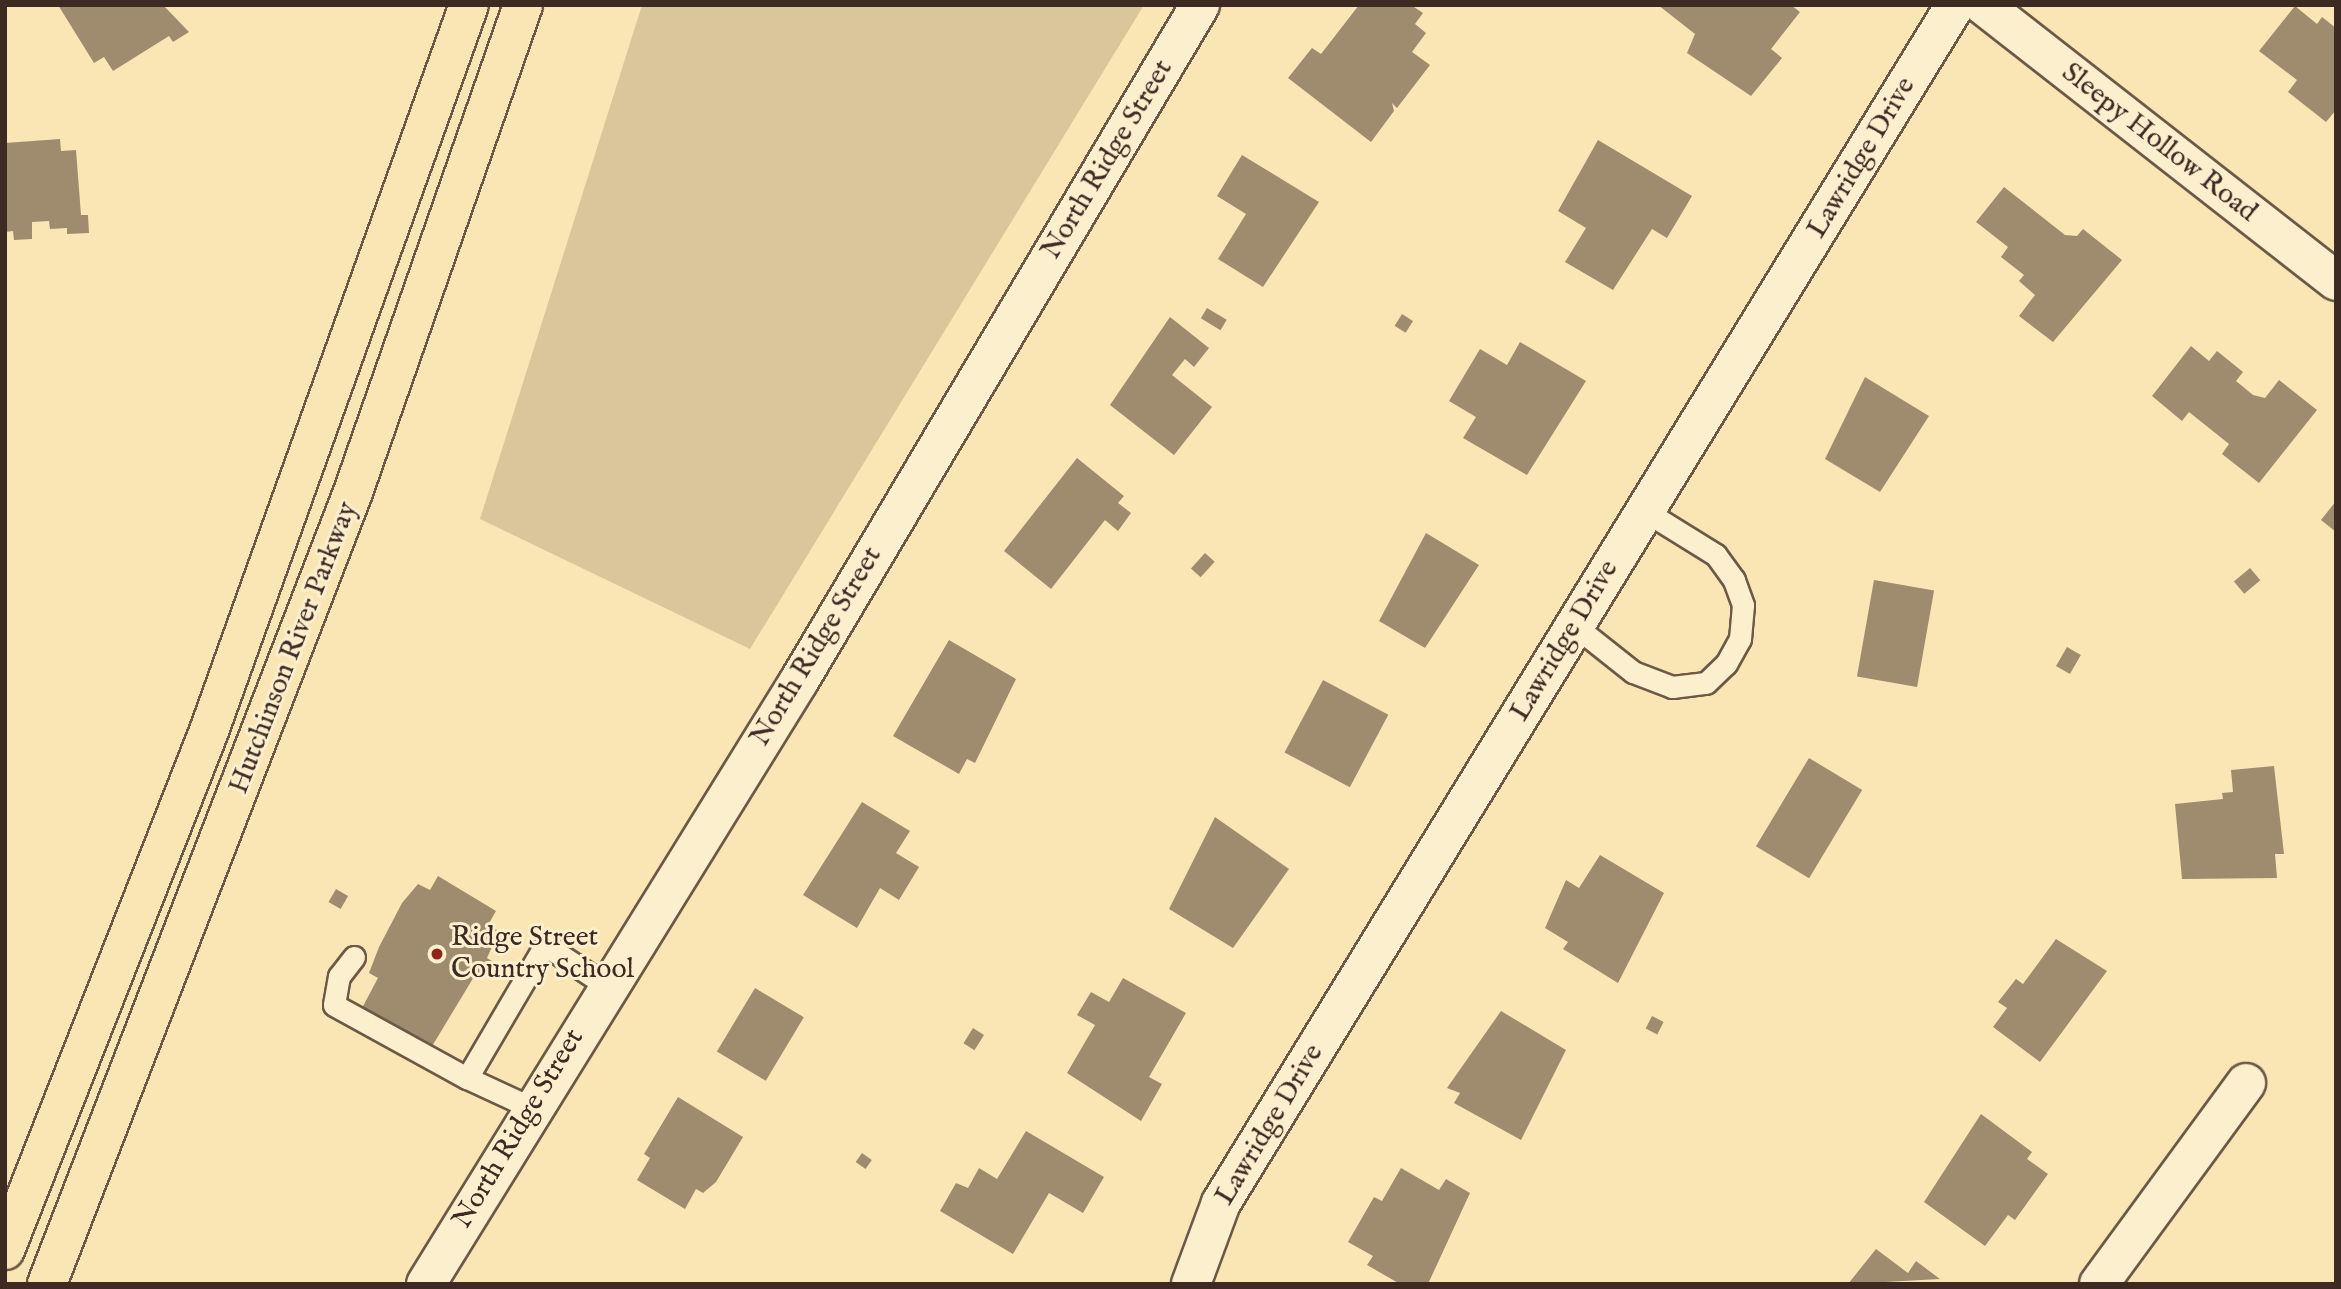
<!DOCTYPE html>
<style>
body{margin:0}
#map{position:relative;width:2341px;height:1289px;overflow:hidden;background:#fae6b4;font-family:"IM FELL English",serif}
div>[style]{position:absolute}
.green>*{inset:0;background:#dac69b}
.building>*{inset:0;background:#9f8c6e;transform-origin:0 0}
.roads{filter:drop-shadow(2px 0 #6c5947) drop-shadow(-2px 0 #6c5947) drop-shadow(0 2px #6c5947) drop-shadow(0 -2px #6c5947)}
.lane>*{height:21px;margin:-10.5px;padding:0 10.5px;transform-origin:10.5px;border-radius:10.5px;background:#fcefce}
.street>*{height:38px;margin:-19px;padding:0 19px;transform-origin:19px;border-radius:19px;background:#fcefce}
.secondary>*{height:38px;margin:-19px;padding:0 19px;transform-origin:19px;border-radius:19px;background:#fcefce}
.highway>*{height:38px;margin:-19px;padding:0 19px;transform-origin:19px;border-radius:19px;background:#fae6b4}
.dots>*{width:19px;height:19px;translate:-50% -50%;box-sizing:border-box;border:4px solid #fcefce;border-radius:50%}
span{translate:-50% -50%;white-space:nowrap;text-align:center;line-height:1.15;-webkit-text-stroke:6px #fcefce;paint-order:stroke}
.street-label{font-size:28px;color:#3d2a23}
.poi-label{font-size:28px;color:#3d2a23}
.left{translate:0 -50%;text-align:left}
.frame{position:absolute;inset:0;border:7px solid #3d2a23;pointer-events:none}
</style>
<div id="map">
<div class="green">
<i style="clip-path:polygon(642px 5px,1144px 5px,750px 649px,480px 519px)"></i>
</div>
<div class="building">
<i style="clip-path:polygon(58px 5px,163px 5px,189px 32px,173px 42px,169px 36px,113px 71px,104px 57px,94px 63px)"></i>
<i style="clip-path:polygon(1359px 5px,1411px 5px,1423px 13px,1415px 24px,1426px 33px,1412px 52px,1430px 65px,1397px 108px,1392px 103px,1394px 111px,1371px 142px,1288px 78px,1312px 48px,1321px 54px)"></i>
<i style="clip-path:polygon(1658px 5px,1791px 5px,1800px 12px,1771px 49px,1782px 58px,1751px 96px,1687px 53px,1695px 34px)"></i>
<i style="clip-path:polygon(2295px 6px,2317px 24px,2322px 17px,2336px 28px,2336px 110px,2326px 122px,2288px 92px,2297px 80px,2259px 51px)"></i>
<i style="clip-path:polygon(60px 139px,61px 151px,76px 150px,81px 215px,88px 215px,89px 233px,67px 234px,67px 228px,50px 229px,49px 221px,32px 222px,32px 239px,14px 240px,13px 231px,5px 232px,5px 143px)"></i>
<i style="clip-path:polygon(1598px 140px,1692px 196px,1667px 238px,1652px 229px,1613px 290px,1565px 262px,1586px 228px,1558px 211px)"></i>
<i style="clip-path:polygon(1242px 155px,1319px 202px,1263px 287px,1218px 259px,1246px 214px,1217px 196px)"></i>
<i style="clip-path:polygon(2004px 187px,2065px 235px,2077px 236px,2083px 229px,2122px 260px,2053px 342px,2019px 316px,2035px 295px,2019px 281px,2024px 275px,2001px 257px,2008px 247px,1976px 222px)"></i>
<i style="left:1207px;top:308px;width:23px;height:12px;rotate:31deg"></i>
<i style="left:1402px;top:314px;width:13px;height:14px;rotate:32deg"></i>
<i style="clip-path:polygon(1170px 317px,1209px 348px,1194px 367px,1185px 359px,1172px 375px,1212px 407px,1174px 455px,1110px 405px)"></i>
<i style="clip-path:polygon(1520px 342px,1586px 381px,1527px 475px,1463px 438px,1476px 417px,1449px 401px,1480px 349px,1507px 365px)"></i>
<i style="clip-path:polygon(2191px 346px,2209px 361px,2217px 351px,2243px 372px,2236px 381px,2253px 395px,2265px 398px,2279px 380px,2317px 410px,2259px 483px,2222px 454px,2229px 444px,2189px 412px,2182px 421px,2152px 396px)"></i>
<i style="clip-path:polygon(1865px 377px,1929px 416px,1880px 492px,1825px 459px)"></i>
<i style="clip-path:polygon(1077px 458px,1124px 496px,1118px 503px,1131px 513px,1118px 531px,1105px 520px,1051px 589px,1004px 551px)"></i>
<i style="clip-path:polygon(2336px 501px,2336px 532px,2321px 520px)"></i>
<i style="clip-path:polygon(1426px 533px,1479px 565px,1425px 648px,1379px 621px)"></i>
<i style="left:1205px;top:553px;width:13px;height:21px;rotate:42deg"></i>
<i style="left:2250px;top:568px;width:16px;height:21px;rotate:50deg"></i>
<i style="left:1874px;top:580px;width:61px;height:98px;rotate:10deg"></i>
<i style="clip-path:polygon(949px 640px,1016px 679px,975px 763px,967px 759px,959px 774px,893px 736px)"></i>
<i style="left:2067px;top:647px;width:16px;height:22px;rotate:30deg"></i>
<i style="left:1323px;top:680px;width:74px;height:82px;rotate:28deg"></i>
<i style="left:1809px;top:758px;width:62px;height:103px;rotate:31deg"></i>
<i style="clip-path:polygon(2274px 766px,2284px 854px,2275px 854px,2277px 878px,2182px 879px,2175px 804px,2223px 799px,2222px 793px,2233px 792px,2231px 770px)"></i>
<i style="clip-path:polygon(862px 802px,910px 831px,896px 853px,919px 867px,899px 900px,880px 888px,857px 928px,803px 895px)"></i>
<i style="clip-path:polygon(1215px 817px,1289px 869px,1233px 948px,1169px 909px)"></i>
<i style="clip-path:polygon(1600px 855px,1664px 893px,1618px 983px,1563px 949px,1568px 942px,1545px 928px,1566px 880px,1579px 888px)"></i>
<i style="clip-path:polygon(438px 876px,496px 911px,488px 925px,499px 931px,487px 958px,501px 967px,494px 979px,475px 975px,431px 1048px,362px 1008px,378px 978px,369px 973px,379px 947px,402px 903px,418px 884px,430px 890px)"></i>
<i style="left:336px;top:889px;width:14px;height:15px;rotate:30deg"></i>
<i style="clip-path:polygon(2056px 939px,2107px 971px,2040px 1062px,1993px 1027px,2007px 1008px,1998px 1002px,2016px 979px,2023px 984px)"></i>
<i style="clip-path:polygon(1123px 978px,1186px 1013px,1149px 1077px,1162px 1084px,1141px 1121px,1067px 1073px,1095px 1025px,1077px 1015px,1091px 992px,1109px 1002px)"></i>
<i style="left:755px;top:988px;width:57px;height:74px;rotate:31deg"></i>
<i style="clip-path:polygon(1501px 1011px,1566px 1050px,1521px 1140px,1454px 1103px,1460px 1093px,1447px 1088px)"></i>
<i style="left:1652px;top:1016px;width:13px;height:14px;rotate:27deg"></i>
<i style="left:973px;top:1028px;width:13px;height:18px;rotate:32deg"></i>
<i style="clip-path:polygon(678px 1097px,743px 1137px,716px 1182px,703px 1193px,696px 1189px,685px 1209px,637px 1180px,650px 1158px,644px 1154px)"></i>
<i style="clip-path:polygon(1981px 1114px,2032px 1152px,2027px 1159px,2048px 1174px,2015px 1220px,2008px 1215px,1985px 1246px,1924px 1202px)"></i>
<i style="clip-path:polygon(1026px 1131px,1104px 1177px,1083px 1213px,1049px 1193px,1013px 1254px,940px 1211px,956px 1183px,968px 1188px,979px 1168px,997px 1179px)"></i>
<i style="left:862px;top:1153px;width:12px;height:11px;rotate:35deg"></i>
<i style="clip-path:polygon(1401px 1168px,1439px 1190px,1446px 1179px,1470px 1193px,1428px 1284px,1400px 1284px,1367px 1265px,1373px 1256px,1348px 1242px,1374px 1197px,1382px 1201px)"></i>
<i style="clip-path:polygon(1876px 1249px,1908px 1273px,1916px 1261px,1940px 1279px,1848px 1284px)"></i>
</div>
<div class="roads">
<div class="lane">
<i style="left:1575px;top:626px;width:74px;rotate:38.4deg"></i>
<i style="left:1633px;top:672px;width:42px;rotate:21deg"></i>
<i style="left:1672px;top:687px;width:34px;rotate:-7deg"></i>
<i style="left:1706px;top:683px;width:28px;rotate:-44deg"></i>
<i style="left:1726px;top:664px;width:29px;rotate:-61deg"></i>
<i style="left:1740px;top:639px;width:34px;rotate:-85deg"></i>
<i style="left:1743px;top:605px;width:27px;rotate:-110deg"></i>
<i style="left:1734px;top:580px;width:31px;rotate:-126deg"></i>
<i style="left:1716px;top:555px;width:84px;rotate:-148.2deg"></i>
<i style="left:354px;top:957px;width:24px;rotate:128deg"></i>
<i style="left:339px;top:976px;width:29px;rotate:100deg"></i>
<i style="left:334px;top:1005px;width:152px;rotate:28.8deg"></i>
<i style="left:532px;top:1108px;width:72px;rotate:-155.2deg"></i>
<i style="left:467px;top:1078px;width:154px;rotate:-59.6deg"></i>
<i style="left:545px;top:945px;width:74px;rotate:33.5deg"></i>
</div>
<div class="street">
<i style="left:1983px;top:5px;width:448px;rotate:38deg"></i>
<i style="left:1191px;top:1284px;width:86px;rotate:-69.7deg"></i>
<i style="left:1221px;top:1203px;width:1405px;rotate:-58.5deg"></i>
<i style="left:2099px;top:1284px;width:249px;rotate:-53.8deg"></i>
</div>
<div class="secondary">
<i style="left:426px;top:1284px;width:709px;rotate:-58.26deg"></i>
<i style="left:799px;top:681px;width:786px;rotate:-59.32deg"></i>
</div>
<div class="highway">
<i style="left:5px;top:1250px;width:558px;rotate:-68.54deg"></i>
<i style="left:209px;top:731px;width:771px;rotate:-70.3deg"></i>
<i style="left:47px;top:1284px;width:846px;rotate:-68.87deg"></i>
<i style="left:352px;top:495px;width:519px;rotate:-70.76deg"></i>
</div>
</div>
<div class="dots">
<i style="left:437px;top:954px;background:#8f2418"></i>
</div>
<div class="street-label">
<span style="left:2159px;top:143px;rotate:38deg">Sleepy Hollow Road</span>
<span style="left:1862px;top:158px;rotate:-59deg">Lawridge Drive</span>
<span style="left:1108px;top:160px;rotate:-59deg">North Ridge Street</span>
<span style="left:1565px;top:641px;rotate:-59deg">Lawridge Drive</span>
<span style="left:817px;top:647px;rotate:-59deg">North Ridge Street</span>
<span style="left:294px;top:648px;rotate:-69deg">Hutchinson River Parkway</span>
<span style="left:1270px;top:1125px;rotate:-59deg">Lawridge Drive</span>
<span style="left:519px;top:1129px;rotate:-59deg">North Ridge Street</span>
</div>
<div class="poi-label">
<span class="left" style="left:451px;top:954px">Ridge Street<br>Country School</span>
</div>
<div class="frame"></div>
</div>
